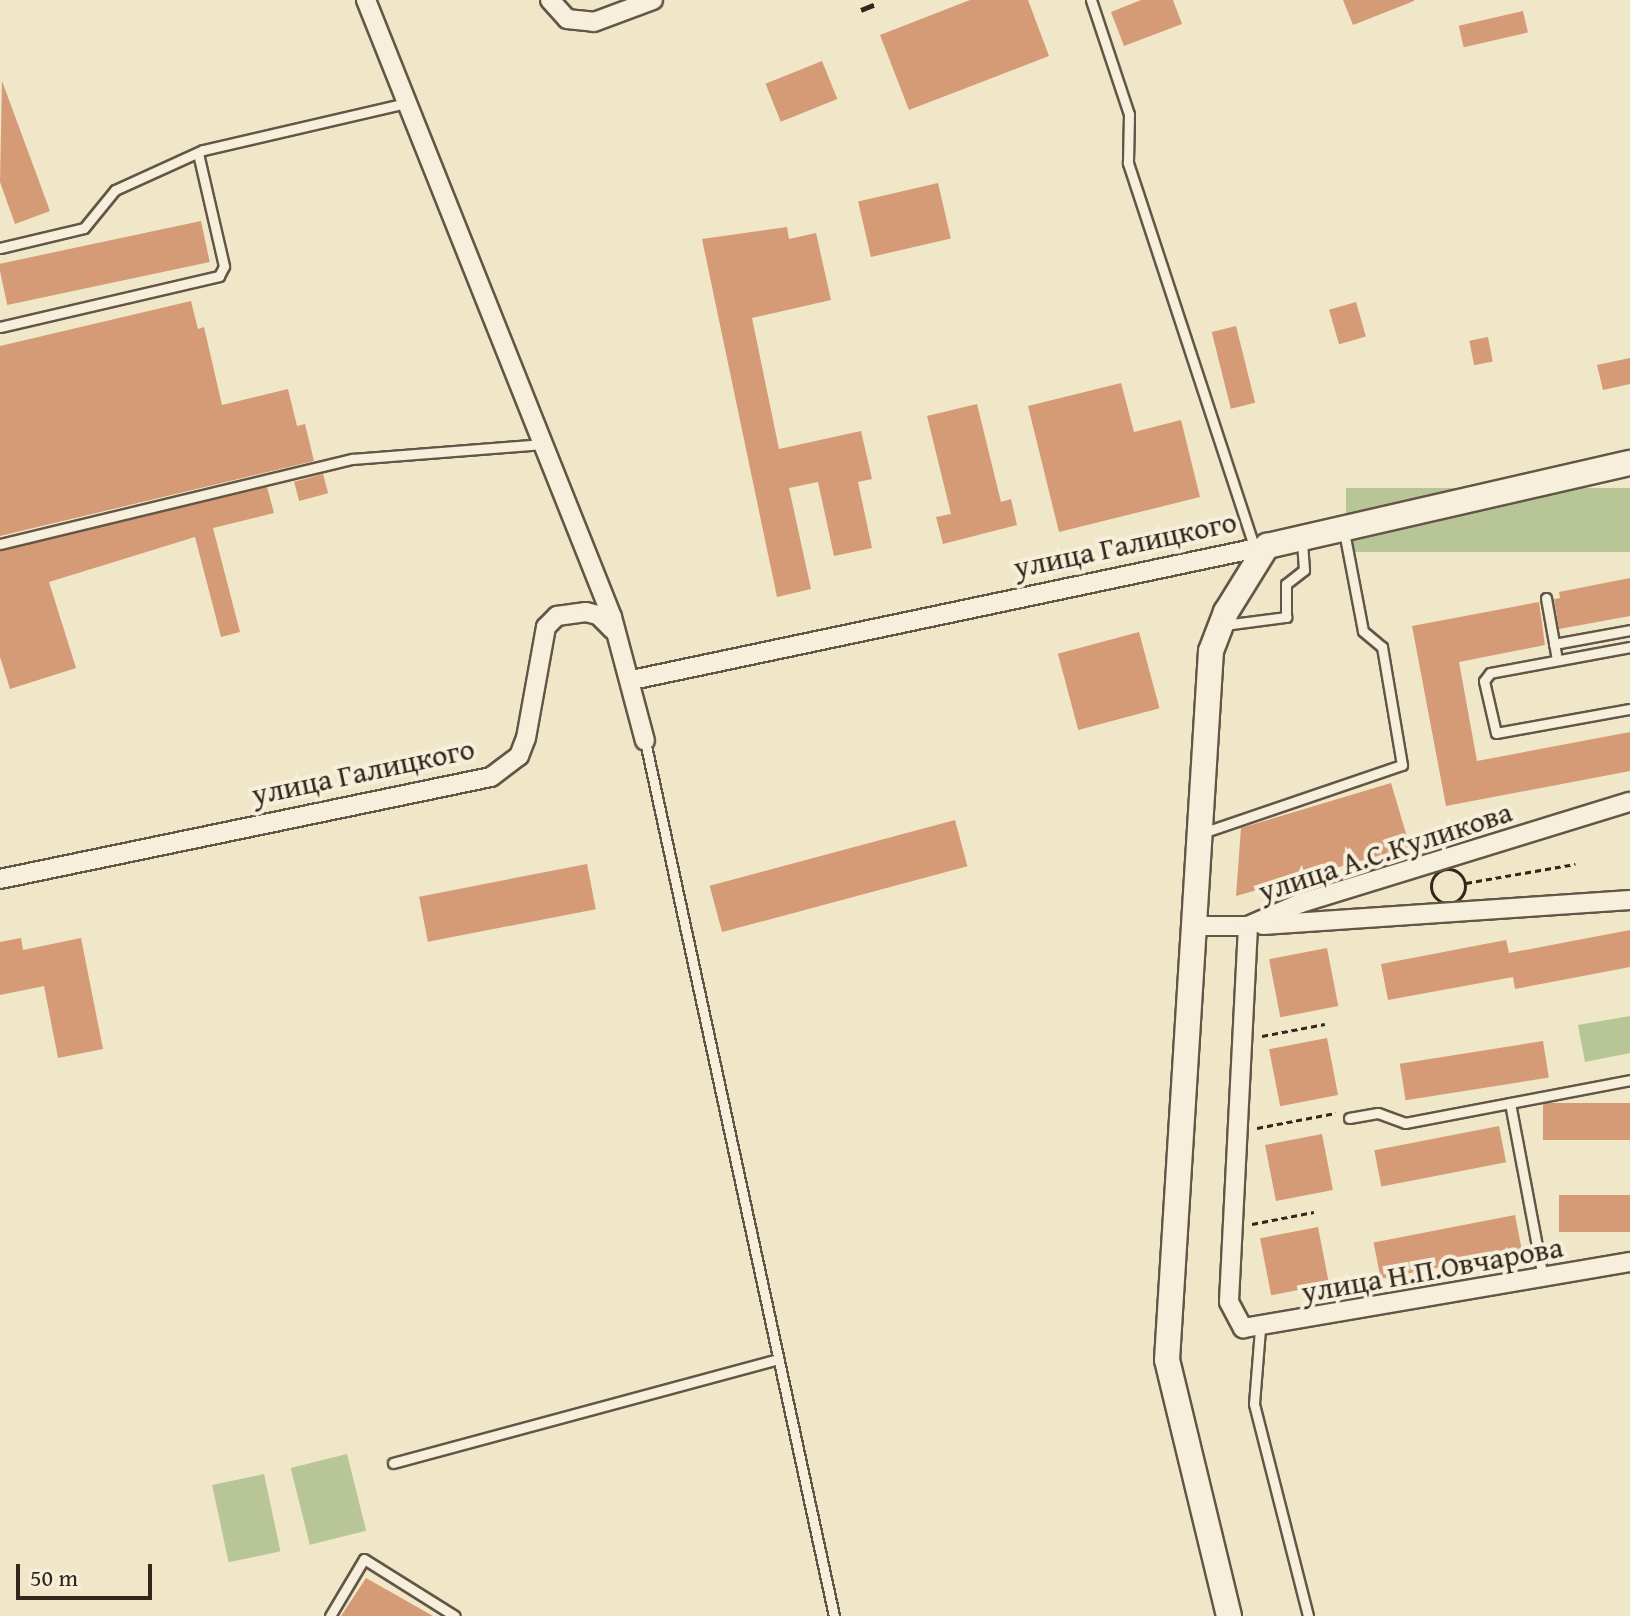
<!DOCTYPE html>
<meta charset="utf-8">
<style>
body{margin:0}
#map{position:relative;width:1630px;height:1616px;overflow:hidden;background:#f0e6c8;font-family:"Gentium Book Plus",serif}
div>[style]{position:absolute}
.green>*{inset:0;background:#b8c597;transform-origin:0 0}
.building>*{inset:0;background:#d59b77;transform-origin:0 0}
.path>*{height:3px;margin-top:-1.5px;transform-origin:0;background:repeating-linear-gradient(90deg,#34261a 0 6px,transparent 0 10px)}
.path>.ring{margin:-1.5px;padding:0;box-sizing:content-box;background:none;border:3px solid #34261a;border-radius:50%}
.roads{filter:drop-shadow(2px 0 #635646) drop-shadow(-2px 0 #635646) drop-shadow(0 2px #635646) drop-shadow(0 -2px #635646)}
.lane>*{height:9px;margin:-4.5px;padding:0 4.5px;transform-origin:4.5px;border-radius:4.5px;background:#f5efdb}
.street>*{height:18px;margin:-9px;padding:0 9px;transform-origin:9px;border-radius:9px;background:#f5efdb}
.secondary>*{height:24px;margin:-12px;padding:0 12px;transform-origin:12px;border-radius:12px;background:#f5efdb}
.rail>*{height:5px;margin-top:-2.5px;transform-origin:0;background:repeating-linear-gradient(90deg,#34261a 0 14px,transparent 0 28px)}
span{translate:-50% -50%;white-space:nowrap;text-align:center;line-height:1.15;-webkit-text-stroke:8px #f5efdb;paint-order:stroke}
.street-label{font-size:30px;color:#34261a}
.scale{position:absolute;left:16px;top:1564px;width:136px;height:36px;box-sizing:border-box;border:4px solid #34261a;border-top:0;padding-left:10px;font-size:24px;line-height:28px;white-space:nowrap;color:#34261a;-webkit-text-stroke:6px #f5efdb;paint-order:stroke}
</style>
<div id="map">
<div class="green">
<i style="left:1630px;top:488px;width:64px;height:284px;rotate:90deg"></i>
<i style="clip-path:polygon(1630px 1016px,1630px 1053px,1585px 1062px,1578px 1025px)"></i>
<i style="left:347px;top:1454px;width:79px;height:58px;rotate:76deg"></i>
<i style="left:264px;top:1474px;width:79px;height:53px;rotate:78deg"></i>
</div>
<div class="building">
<i style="clip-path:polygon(970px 0,1028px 0,1049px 56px,909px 110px,880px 35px)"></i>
<i style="clip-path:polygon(1141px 0,1173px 0,1182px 24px,1124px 46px,1111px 12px)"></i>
<i style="clip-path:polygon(1343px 0,1414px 0,1414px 1px,1353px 25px)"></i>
<i style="left:1523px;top:11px;width:22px;height:66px;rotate:77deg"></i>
<i style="left:822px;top:61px;width:41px;height:61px;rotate:68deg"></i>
<i style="clip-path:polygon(2px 81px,50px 211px,15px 224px,0 182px)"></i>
<i style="left:938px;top:183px;width:57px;height:82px;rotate:77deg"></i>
<i style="left:201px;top:221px;width:42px;height:207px;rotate:78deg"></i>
<i style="clip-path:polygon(787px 227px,789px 239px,816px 233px,831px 300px,752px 318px,779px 449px,861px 431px,872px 479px,858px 482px,872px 548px,834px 556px,818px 482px,789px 488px,811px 589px,777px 597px,702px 239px)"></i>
<i style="clip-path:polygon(191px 301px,198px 329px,204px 327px,222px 405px,288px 389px,297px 426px,305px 424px,314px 461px,0 536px,0 346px)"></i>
<i style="left:1356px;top:302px;width:36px;height:28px;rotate:74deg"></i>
<i style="left:1236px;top:326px;width:79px;height:25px;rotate:76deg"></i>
<i style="left:1488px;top:337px;width:25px;height:19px;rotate:79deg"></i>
<i style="clip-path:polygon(1630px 358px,1630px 384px,1603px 390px,1597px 365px)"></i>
<i style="clip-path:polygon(1121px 383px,1134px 432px,1181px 420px,1200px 497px,1059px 532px,1028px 406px)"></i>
<i style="clip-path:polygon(977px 404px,1001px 502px,1011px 499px,1017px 525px,943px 544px,936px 517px,951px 514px,927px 416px)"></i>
<i style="left:323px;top:474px;width:20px;height:30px;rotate:75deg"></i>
<i style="clip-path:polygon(267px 487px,274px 513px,213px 528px,240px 632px,221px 637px,195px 537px,49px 582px,76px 668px,10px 689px,0 657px,0 551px)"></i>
<i style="clip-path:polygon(1630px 578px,1630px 616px,1559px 629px,1554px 599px,1560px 598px,1559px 592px)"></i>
<i style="clip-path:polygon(1539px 602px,1545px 645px,1459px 662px,1477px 761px,1630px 732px,1630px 771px,1446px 806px,1412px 626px)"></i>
<i style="left:1139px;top:632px;width:79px;height:84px;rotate:75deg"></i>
<i style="clip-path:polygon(1391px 783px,1410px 847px,1236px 896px,1241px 828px)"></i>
<i style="left:955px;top:820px;width:48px;height:254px;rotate:75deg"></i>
<i style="left:587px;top:864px;width:46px;height:171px;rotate:79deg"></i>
<i style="clip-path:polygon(1630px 930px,1630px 967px,1515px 989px,1513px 977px,1388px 1000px,1381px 964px,1506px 940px,1509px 953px)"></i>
<i style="clip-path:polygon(21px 938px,23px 950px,81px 938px,103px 1049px,58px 1058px,44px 986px,0 995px,0 942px)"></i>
<i style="left:1327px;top:948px;width:59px;height:59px;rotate:79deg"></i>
<i style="left:1327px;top:1038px;width:58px;height:59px;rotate:79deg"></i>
<i style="left:1543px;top:1041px;width:37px;height:145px;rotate:81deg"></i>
<i style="left:1630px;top:1103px;width:37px;height:87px;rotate:90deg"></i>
<i style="left:1499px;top:1126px;width:37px;height:127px;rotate:79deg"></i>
<i style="left:1322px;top:1134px;width:57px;height:58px;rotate:79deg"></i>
<i style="left:1630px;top:1195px;width:37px;height:71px;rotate:90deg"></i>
<i style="left:1515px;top:1215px;width:37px;height:144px;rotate:79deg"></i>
<i style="left:1318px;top:1227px;width:58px;height:59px;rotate:79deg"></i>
<i style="clip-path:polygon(366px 1578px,433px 1616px,341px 1616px)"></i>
</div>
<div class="path">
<i class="ring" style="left:1431px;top:869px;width:31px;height:31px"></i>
<i style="left:1466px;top:883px;width:111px;rotate:-9.9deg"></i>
<i style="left:1262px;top:1036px;width:64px;rotate:-10.8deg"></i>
<i style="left:1257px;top:1128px;width:80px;rotate:-10.8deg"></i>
<i style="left:1252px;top:1224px;width:63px;rotate:-11deg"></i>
</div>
<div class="roads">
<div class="lane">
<i style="left:1091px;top:0;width:120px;rotate:71.6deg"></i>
<i style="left:1129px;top:114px;width:49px;rotate:91.2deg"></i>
<i style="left:1128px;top:163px;width:406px;rotate:71.8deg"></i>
<i style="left:0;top:248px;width:86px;rotate:-13.4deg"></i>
<i style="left:84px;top:228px;width:49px;rotate:-50.8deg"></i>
<i style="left:115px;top:190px;width:97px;rotate:-24.4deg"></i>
<i style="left:203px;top:150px;width:209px;rotate:-13deg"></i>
<i style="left:0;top:327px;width:225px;rotate:-13.1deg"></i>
<i style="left:219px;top:276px;width:11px;rotate:-63deg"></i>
<i style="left:224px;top:266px;width:116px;rotate:-103deg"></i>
<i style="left:0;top:544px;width:362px;rotate:-13.6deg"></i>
<i style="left:352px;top:459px;width:192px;rotate:-4.5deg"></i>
<i style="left:1546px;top:598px;width:63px;rotate:79.9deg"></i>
<i style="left:1224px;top:625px;width:63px;rotate:-7.4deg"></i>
<i style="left:1286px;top:617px;width:33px;rotate:-90deg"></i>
<i style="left:1286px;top:584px;width:23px;rotate:-38deg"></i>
<i style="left:1304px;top:570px;width:31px;rotate:-94deg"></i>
<i style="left:1554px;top:644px;width:77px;rotate:-10.4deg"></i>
<i style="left:1630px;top:647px;width:142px;rotate:169.5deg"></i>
<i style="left:1490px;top:673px;width:10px;rotate:127deg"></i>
<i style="left:1484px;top:681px;width:53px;rotate:77deg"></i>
<i style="left:1496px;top:733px;width:136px;rotate:-10.2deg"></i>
<i style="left:645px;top:741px;width:895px;rotate:77.81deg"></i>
<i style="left:1202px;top:833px;width:211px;rotate:-18.8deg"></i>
<i style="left:1402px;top:765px;width:120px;rotate:-99.6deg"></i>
<i style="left:1382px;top:647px;width:25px;rotate:-140deg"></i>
<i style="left:1363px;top:631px;width:102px;rotate:-100.8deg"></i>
<i style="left:1510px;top:1103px;width:178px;rotate:79.3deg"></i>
<i style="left:1349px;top:1118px;width:29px;rotate:-10deg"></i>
<i style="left:1378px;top:1113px;width:29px;rotate:20deg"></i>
<i style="left:1405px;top:1123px;width:229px;rotate:-10.8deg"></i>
<i style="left:1260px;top:1329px;width:75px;rotate:94.6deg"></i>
<i style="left:1254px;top:1404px;width:219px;rotate:75.7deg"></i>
<i style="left:393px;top:1463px;width:399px;rotate:-15.1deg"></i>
<i style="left:330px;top:1616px;width:66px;rotate:-59.2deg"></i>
<i style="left:364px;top:1559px;width:107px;rotate:32.1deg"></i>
</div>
<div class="street">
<i style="left:366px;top:0;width:664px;rotate:68.26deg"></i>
<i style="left:612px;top:617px;width:128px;rotate:75.1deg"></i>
<i style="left:550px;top:0;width:25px;rotate:48deg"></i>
<i style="left:567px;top:19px;width:27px;rotate:6deg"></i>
<i style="left:594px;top:22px;width:63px;rotate:-20.4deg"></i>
<i style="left:632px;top:680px;width:649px;rotate:-11.92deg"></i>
<i style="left:0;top:879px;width:501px;rotate:-11.74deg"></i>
<i style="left:491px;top:777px;width:35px;rotate:-37deg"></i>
<i style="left:519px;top:756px;width:19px;rotate:-69deg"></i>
<i style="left:526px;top:738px;width:113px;rotate:-79.8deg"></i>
<i style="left:546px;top:627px;width:16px;rotate:-45deg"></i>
<i style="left:557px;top:616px;width:29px;rotate:-8deg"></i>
<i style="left:586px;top:612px;width:12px;rotate:14deg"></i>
<i style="left:598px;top:615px;width:21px;rotate:45deg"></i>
<i style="left:1263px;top:925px;width:368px;rotate:-3.9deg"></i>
<i style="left:1195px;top:926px;width:53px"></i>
<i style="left:1248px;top:926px;width:376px;rotate:92.9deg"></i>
<i style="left:1229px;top:1302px;width:30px;rotate:62deg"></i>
<i style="left:1243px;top:1328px;width:393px;rotate:-9.7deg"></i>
<i style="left:1248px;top:926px;width:58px;rotate:-23.5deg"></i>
<i style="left:1301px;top:903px;width:344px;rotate:-17.1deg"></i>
</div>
<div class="secondary">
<i style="left:1229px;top:1616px;width:263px;rotate:-103.6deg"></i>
<i style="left:1167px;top:1360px;width:710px;rotate:-86.45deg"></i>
<i style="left:1211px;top:651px;width:42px;rotate:-69deg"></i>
<i style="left:1226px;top:612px;width:78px;rotate:-58.2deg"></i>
<i style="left:1267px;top:546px;width:372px;rotate:-12.9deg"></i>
</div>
</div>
<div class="rail">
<i style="left:861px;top:10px;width:27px;rotate:-22deg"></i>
</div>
<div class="street-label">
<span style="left:1125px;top:544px;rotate:-12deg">улица Галицкого</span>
<span style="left:363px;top:771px;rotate:-12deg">улица Галицкого</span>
<span style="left:1385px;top:851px;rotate:-18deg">улица А.С.Куликова</span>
<span style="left:1432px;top:1269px;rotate:-10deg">улица Н.П.Овчарова</span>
</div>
<div class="scale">50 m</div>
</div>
